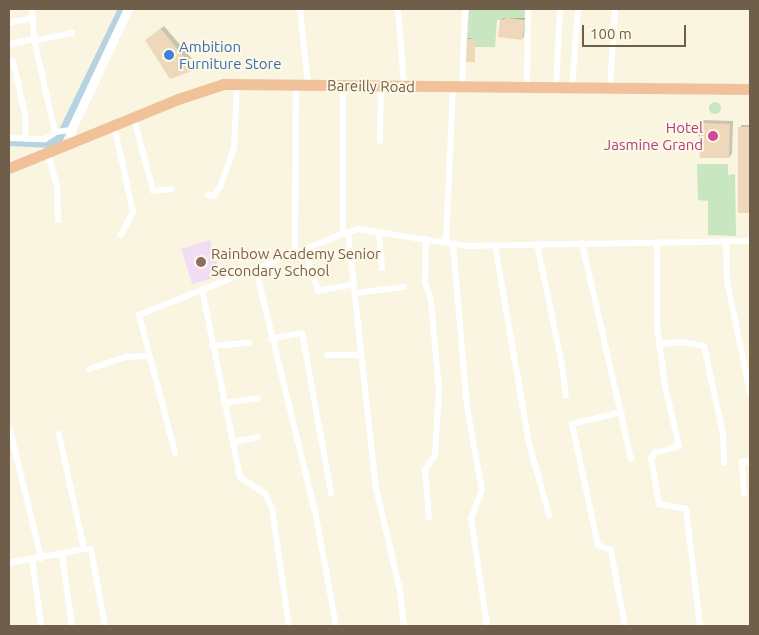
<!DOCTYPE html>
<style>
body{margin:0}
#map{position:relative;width:759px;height:635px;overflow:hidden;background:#faf5e0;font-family:Ubuntu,sans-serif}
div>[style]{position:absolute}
.education>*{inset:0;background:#f2ddf6;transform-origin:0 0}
.green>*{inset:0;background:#c8e6c0}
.round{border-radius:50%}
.shadow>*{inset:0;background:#0003}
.canal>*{height:8px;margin:-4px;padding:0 4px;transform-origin:4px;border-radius:4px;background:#b6d3e2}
.building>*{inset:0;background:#eed8b9;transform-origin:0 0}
.street>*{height:6px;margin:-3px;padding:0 3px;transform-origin:3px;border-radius:3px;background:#fff}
.secondary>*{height:9px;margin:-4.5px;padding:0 4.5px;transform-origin:4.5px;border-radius:4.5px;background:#fff}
.highway>*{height:11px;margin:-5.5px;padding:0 5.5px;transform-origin:5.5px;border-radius:5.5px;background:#f1c19a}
.dots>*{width:14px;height:14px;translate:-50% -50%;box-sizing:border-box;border:2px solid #fef9e5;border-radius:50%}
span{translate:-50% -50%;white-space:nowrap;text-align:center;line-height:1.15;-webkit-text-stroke:4px #fef9e5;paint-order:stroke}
.shop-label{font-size:15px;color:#366cbe}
.left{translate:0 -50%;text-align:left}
.street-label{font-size:15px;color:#6f5e49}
.hotel-label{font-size:15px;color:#b23c85}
.right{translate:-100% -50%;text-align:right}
.education-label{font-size:15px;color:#785e54}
.frame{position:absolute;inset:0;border:10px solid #6f5e49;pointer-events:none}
.scale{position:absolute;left:582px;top:25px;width:104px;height:22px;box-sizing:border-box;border:2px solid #6f5e49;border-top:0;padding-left:6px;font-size:15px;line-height:18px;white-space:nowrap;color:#6f5e49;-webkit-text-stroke:4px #fef9e5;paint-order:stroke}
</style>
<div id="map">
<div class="education">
<i style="left:210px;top:240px;width:37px;height:30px;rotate:73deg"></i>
</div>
<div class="green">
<i style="clip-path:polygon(469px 9px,525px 9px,525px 20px,497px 20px,495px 47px,474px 47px,475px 39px,467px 39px)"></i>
<i class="round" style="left:709px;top:102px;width:12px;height:12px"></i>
<i style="clip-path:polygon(697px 164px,728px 164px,728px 175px,735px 174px,736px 236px,708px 235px,708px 201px,698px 200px)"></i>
</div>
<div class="shadow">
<i style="clip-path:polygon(503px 18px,526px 18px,524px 37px,522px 39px,501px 20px)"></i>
<i style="clip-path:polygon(164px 26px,198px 66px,195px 69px,171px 77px,150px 37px)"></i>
<i style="clip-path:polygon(468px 38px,475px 39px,472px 61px,467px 39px)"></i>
<i style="clip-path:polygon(702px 120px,733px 121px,732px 154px,729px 157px,699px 124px)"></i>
<i style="clip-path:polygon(741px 125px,750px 125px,750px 212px,739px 212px)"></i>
</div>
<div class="canal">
<i style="left:9px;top:142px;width:42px;rotate:2.7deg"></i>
<i style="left:51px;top:144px;width:9px;rotate:-32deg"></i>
<i style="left:59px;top:139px;width:144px;rotate:-64.1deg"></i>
</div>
<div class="building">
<i style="clip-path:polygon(507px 18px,525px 20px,522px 40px,498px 37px,500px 20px)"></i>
<i style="clip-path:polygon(161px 29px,195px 70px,170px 79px,145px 40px)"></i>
<i style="left:466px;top:39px;width:9px;height:23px"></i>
<i style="clip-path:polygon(697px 123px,730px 124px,729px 158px,700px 158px)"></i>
<i style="left:738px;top:127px;width:12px;height:86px"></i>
</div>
<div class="street">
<i style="left:32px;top:9px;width:30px;rotate:86deg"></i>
<i style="left:34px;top:39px;width:95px;rotate:77.3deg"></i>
<i style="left:300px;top:9px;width:76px;rotate:84deg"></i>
<i style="left:398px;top:9px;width:77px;rotate:85.5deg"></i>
<i style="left:9px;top:23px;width:24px;rotate:-12deg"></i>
<i style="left:34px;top:41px;width:39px;rotate:-12deg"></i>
<i style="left:9px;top:44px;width:25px;rotate:-11deg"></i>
<i style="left:13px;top:61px;width:54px;rotate:77.2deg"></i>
<i style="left:25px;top:114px;width:25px;rotate:88deg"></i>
<i style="left:343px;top:86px;width:148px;rotate:90deg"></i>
<i style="left:462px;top:87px;width:78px;rotate:-87.8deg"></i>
<i style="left:527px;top:88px;width:79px;rotate:-89.3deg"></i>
<i style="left:556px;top:88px;width:79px;rotate:-87.1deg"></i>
<i style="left:572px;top:88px;width:79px;rotate:-85.7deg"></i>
<i style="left:610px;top:88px;width:79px;rotate:-86.4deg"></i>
<i style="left:134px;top:118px;width:75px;rotate:75.4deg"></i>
<i style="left:153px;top:191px;width:18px;rotate:-6deg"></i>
<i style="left:114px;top:126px;width:88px;rotate:77.5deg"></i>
<i style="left:133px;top:212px;width:26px;rotate:118deg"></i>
<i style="left:9px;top:138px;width:36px;rotate:2deg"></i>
<i style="left:45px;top:139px;width:12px;rotate:-35deg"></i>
<i style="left:55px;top:132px;width:16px;rotate:-7deg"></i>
<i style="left:380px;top:141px;width:55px;rotate:-89deg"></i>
<i style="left:48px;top:153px;width:34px;rotate:75deg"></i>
<i style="left:57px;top:186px;width:34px;rotate:88deg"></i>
<i style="left:208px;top:195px;width:5px;rotate:11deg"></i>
<i style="left:213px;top:196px;width:11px;rotate:-52deg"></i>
<i style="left:220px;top:187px;width:41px;rotate:-70.3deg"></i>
<i style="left:234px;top:148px;width:64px;rotate:-87.3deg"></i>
<i style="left:348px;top:232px;width:258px;rotate:83.8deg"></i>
<i style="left:376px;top:488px;width:105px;rotate:76.8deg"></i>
<i style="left:400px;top:590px;width:36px;rotate:84deg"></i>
<i style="left:379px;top:233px;width:35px;rotate:85deg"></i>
<i style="left:426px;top:239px;width:43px;rotate:91.3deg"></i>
<i style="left:425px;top:282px;width:20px;rotate:72deg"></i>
<i style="left:431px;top:301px;width:89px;rotate:84.9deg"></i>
<i style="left:439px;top:390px;width:65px;rotate:93.5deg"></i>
<i style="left:435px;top:455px;width:18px;rotate:124deg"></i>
<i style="left:425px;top:470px;width:48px;rotate:85.2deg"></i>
<i style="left:726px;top:241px;width:40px;rotate:88.6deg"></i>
<i style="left:727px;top:281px;width:114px;rotate:78.4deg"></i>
<i style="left:446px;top:242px;width:155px;rotate:-87.4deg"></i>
<i style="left:657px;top:242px;width:84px;rotate:90deg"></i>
<i style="left:657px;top:326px;width:61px;rotate:82.4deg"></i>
<i style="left:665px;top:386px;width:62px;rotate:76.9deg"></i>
<i style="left:679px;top:446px;width:25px;rotate:164deg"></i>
<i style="left:655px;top:453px;width:6px;rotate:129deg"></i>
<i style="left:651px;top:458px;width:47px;rotate:80.1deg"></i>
<i style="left:659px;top:504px;width:27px;rotate:10deg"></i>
<i style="left:686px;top:509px;width:118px;rotate:83.2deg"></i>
<i style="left:582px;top:243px;width:221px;rotate:77.2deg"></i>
<i style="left:453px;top:244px;width:164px;rotate:85.1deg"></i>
<i style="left:467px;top:407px;width:84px;rotate:79.8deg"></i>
<i style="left:482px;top:490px;width:30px;rotate:111deg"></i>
<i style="left:471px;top:518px;width:109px;rotate:81.6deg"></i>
<i style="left:537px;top:244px;width:124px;rotate:78.3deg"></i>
<i style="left:562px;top:365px;width:31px;rotate:83deg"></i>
<i style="left:495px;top:245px;width:201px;rotate:80.3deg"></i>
<i style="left:529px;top:443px;width:75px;rotate:74.5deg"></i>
<i style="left:305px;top:249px;width:44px;rotate:72.8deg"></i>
<i style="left:318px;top:291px;width:37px;rotate:-11deg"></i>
<i style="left:295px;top:253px;width:168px;rotate:-89.7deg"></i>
<i style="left:256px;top:270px;width:258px;rotate:76.3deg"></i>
<i style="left:317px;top:521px;width:107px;rotate:79.7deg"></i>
<i style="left:202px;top:289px;width:192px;rotate:78.6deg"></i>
<i style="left:240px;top:477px;width:30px;rotate:34deg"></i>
<i style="left:265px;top:494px;width:16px;rotate:63deg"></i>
<i style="left:272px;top:508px;width:119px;rotate:81.8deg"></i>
<i style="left:355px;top:293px;width:49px;rotate:-7deg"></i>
<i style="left:271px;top:339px;width:32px;rotate:-11deg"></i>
<i style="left:302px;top:333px;width:163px;rotate:79.7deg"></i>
<i style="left:659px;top:344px;width:23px;rotate:-5deg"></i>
<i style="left:682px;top:342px;width:22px;rotate:10deg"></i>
<i style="left:704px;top:346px;width:90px;rotate:77.8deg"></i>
<i style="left:723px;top:434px;width:29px;rotate:88deg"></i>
<i style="left:212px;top:346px;width:37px;rotate:-5deg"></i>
<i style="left:327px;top:355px;width:34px"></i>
<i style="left:89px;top:369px;width:40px;rotate:-18deg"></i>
<i style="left:127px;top:357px;width:22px;rotate:-3deg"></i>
<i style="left:224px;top:403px;width:34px;rotate:-8deg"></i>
<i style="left:622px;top:412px;width:51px;rotate:166.5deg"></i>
<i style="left:572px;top:424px;width:124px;rotate:77.9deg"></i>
<i style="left:598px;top:545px;width:14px;rotate:21deg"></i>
<i style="left:611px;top:550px;width:77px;rotate:79.6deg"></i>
<i style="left:10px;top:430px;width:132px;rotate:76.4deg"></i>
<i style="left:233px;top:442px;width:25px;rotate:-11deg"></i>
<i style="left:175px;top:453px;width:143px;rotate:-104.6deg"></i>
<i style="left:139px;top:315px;width:219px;rotate:-21.7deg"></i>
<i style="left:343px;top:234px;width:16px;rotate:-18deg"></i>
<i style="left:358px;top:229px;width:109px;rotate:8.9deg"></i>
<i style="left:466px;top:246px;width:284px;rotate:-1deg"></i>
<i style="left:744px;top:493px;width:31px;rotate:-94deg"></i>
<i style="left:742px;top:462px;width:8px"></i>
<i style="left:84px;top:549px;width:7px"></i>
<i style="left:91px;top:549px;width:78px;rotate:79.7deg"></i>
<i style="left:62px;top:555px;width:72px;rotate:82deg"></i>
<i style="left:32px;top:559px;width:68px;rotate:82.3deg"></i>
<i style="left:9px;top:563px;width:76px;rotate:-10.6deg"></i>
<i style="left:84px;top:549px;width:118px;rotate:-102.3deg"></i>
</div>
<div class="secondary">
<i style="left:73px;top:143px;width:13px;rotate:-99deg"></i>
<i style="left:71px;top:130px;width:134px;rotate:-64.8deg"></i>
</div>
<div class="highway">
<i style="left:9px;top:168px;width:183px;rotate:-22.2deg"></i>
<i style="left:178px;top:99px;width:47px;rotate:-18.4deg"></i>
<i style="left:223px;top:84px;width:527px;rotate:0.54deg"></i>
</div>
<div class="dots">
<i style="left:169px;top:55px;background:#3f7fe0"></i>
<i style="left:713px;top:136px;background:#d1479c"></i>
<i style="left:201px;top:262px;background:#8d6e63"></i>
</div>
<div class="shop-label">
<span class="left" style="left:179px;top:55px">Ambition<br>Furniture Store</span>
</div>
<div class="street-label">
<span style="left:371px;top:86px;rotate:1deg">Bareilly Road</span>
</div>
<div class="hotel-label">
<span class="right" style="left:703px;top:136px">Hotel<br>Jasmine Grand</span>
</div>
<div class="education-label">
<span class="left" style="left:211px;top:262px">Rainbow Academy Senior<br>Secondary School</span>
</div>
<div class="frame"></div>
<div class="scale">100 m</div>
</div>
